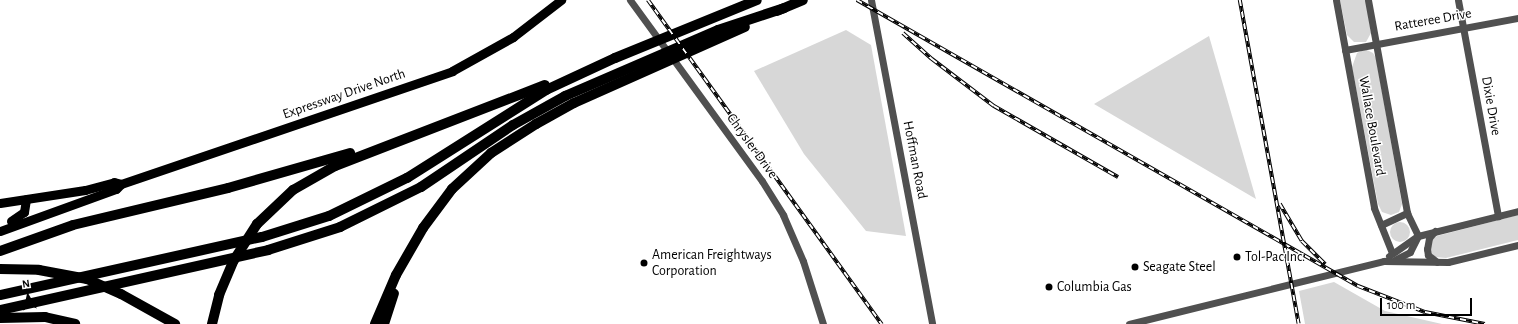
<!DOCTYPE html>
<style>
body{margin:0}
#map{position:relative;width:1518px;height:324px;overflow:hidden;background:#fff;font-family:"Alegreya Sans",sans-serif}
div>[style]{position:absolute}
.green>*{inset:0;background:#d7d7d7}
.round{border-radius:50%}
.minor>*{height:7px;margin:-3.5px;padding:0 3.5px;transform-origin:3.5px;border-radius:3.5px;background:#505050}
.major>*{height:9px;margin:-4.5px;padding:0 4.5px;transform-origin:4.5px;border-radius:4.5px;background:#000}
.highway>*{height:10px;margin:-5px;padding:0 5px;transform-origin:5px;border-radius:5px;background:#000}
.rail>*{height:3.5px;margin-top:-1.75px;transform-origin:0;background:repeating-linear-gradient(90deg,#fff 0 6px,#000 0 12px);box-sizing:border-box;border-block:1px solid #000}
.dots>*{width:11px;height:11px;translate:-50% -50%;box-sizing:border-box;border:2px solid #fff;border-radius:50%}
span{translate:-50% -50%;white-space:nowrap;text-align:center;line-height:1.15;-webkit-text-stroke:3px #fff;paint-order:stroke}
.street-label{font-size:14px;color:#000}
.poi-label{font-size:14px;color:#000}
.left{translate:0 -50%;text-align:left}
.north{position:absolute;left:8px;top:276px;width:40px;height:40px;-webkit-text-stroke:3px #fff;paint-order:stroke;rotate:351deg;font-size:11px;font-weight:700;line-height:16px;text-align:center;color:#000}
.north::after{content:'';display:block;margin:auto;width:14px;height:18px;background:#000;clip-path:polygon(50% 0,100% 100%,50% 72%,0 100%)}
.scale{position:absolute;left:1380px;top:298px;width:92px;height:18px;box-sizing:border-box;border:2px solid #000;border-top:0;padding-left:5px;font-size:12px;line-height:14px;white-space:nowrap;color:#000;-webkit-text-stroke:3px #fff;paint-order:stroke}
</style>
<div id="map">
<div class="green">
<i style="clip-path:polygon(1340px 0,1366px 0,1371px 33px,1366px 42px,1354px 42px,1347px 35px)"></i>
<i style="clip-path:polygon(846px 30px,871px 45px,906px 236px,866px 231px,804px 154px,754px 71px)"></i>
<i style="clip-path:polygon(1209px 36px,1256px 199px,1094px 104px)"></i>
<i style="clip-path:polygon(1365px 49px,1373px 53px,1376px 58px,1402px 204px,1399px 212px,1391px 215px,1382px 212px,1378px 204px,1352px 67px,1357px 53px)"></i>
<i style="clip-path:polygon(1518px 215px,1518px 240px,1446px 258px,1435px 257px,1429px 250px,1430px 241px,1437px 236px)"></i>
<i class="round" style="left:1390px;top:222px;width:20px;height:20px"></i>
<i style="clip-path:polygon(1334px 282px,1385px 311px,1442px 324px,1305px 324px,1299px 291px)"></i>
</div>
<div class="minor">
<i style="left:630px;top:0;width:224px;rotate:53.9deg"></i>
<i style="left:762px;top:181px;width:40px;rotate:58deg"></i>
<i style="left:783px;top:215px;width:50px;rotate:66.5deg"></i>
<i style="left:803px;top:261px;width:66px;rotate:72.4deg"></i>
<i style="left:871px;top:0;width:330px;rotate:79.3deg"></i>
<i style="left:1336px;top:0;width:211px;rotate:79.6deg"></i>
<i style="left:1374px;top:208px;width:48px;rotate:68.2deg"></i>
<i style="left:1368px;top:0;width:217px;rotate:79.6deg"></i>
<i style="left:1407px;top:213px;width:25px;rotate:64deg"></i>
<i style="left:1418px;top:236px;width:18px;rotate:117deg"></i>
<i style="left:1410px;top:252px;width:16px;rotate:153deg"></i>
<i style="left:1458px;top:0;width:220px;rotate:79.5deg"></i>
<i style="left:1345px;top:50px;width:176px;rotate:-10.5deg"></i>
<i style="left:1381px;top:225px;width:29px;rotate:-25deg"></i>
<i style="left:1435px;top:231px;width:9px;rotate:131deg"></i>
<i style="left:1429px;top:238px;width:11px;rotate:100deg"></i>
<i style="left:1427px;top:249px;width:6px;rotate:81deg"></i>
<i style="left:1428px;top:255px;width:11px;rotate:38deg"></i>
<i style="left:1389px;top:256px;width:35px;rotate:-35deg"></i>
<i style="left:1418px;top:236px;width:103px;rotate:-14deg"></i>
<i style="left:1129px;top:324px;width:263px;rotate:-13.9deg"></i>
<i style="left:1384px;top:261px;width:64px;rotate:0.9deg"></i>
<i style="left:1448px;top:262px;width:72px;rotate:-13.7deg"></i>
</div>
<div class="major">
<i style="left:0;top:203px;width:86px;rotate:-8.7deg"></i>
<i style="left:85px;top:190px;width:30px;rotate:-15deg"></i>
<i style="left:114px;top:182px;width:7px;rotate:16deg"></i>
<i style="left:11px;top:221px;width:16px;rotate:-35deg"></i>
<i style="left:24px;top:212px;width:13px;rotate:-81deg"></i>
<i style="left:0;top:231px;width:123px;rotate:-19.9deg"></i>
<i style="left:116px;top:189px;width:7px;rotate:-45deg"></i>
<i style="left:121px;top:184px;width:350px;rotate:-18.8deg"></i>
<i style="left:452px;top:71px;width:70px;rotate:-29.1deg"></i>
<i style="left:513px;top:37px;width:61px;rotate:-37.6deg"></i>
</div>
<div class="highway">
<i style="left:777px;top:11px;width:28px;rotate:-23deg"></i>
<i style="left:0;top:251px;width:77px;rotate:-19.6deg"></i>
<i style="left:73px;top:225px;width:159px;rotate:-13.4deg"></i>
<i style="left:228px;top:188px;width:127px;rotate:-16deg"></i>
<i style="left:0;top:269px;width:39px;rotate:1deg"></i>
<i style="left:39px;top:270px;width:49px;rotate:10.6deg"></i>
<i style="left:87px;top:279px;width:37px;rotate:24deg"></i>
<i style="left:121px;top:294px;width:62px;rotate:29.1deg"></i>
<i style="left:0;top:295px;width:268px;rotate:-12.5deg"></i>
<i style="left:262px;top:237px;width:70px;rotate:-17.4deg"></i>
<i style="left:329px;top:216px;width:87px;rotate:-26deg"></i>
<i style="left:407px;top:178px;width:165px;rotate:-32.3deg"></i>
<i style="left:546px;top:90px;width:76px;rotate:-24.9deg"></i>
<i style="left:615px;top:58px;width:153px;rotate:-22.2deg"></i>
<i style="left:0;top:310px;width:275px;rotate:-12.6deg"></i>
<i style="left:268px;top:250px;width:76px;rotate:-17.7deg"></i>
<i style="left:340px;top:227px;width:90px;rotate:-26.3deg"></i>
<i style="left:421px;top:187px;width:111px;rotate:-34deg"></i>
<i style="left:513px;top:125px;width:60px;rotate:-29.1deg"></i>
<i style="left:565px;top:96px;width:167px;rotate:-23.3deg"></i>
<i style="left:718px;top:30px;width:70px;rotate:-18.4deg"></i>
<i style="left:0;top:318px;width:45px;rotate:-1.3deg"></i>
<i style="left:45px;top:317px;width:31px;rotate:13deg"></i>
<i style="left:212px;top:324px;width:30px;rotate:-76deg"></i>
<i style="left:219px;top:295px;width:38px;rotate:-67deg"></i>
<i style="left:234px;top:260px;width:43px;rotate:-57.4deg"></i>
<i style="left:257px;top:224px;width:50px;rotate:-43.4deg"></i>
<i style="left:293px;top:190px;width:48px;rotate:-29.7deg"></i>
<i style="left:335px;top:166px;width:225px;rotate:-21.1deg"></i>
<i style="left:375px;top:324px;width:53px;rotate:-66.8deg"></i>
<i style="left:396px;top:275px;width:54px;rotate:-60.1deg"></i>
<i style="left:423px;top:228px;width:49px;rotate:-53.4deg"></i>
<i style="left:452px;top:189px;width:53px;rotate:-42.7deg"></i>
<i style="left:491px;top:153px;width:54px;rotate:-32.8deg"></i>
<i style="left:536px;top:124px;width:43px;rotate:-28.9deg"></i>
<i style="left:574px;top:103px;width:187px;rotate:-24deg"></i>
<i style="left:384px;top:324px;width:32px;rotate:-72deg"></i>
</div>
<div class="rail">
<i style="left:648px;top:0;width:400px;rotate:54.2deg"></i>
<i style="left:857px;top:0;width:577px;rotate:29.72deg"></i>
<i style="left:1358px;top:286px;width:72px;rotate:21.2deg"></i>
<i style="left:1425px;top:312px;width:61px;rotate:11.3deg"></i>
<i style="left:1240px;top:0;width:329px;rotate:79.7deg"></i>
<i style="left:903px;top:33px;width:39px;rotate:42deg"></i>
<i style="left:932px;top:59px;width:78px;rotate:37.2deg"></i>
<i style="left:994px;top:106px;width:143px;rotate:29.8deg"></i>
<i style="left:1280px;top:204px;width:43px;rotate:59.3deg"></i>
<i style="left:1302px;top:241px;width:33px;rotate:45deg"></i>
</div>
<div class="dots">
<i style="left:1237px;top:257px;background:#000"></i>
<i style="left:644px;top:263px;background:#000"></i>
<i style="left:1135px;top:267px;background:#000"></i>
<i style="left:1049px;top:287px;background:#000"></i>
</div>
<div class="street-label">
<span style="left:1433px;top:20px;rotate:-10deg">Ratteree Drive</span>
<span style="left:344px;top:94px;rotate:-19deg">Expressway Drive North</span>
<span style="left:1491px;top:106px;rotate:80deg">Dixie Drive</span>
<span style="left:1372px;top:126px;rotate:80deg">Wallace Boulevard</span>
<span style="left:752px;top:146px;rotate:54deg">Chrysler Drive</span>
<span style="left:915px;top:160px;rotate:79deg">Hoffman Road</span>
</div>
<div class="poi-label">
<span class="left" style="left:652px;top:263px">American Freightways<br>Corporation</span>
<span class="left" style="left:1245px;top:257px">Tol-Pac Inc.</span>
<span class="left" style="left:1143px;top:267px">Seagate Steel</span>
<span class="left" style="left:1057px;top:287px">Columbia Gas</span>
</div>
<div class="north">N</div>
<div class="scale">100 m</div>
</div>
